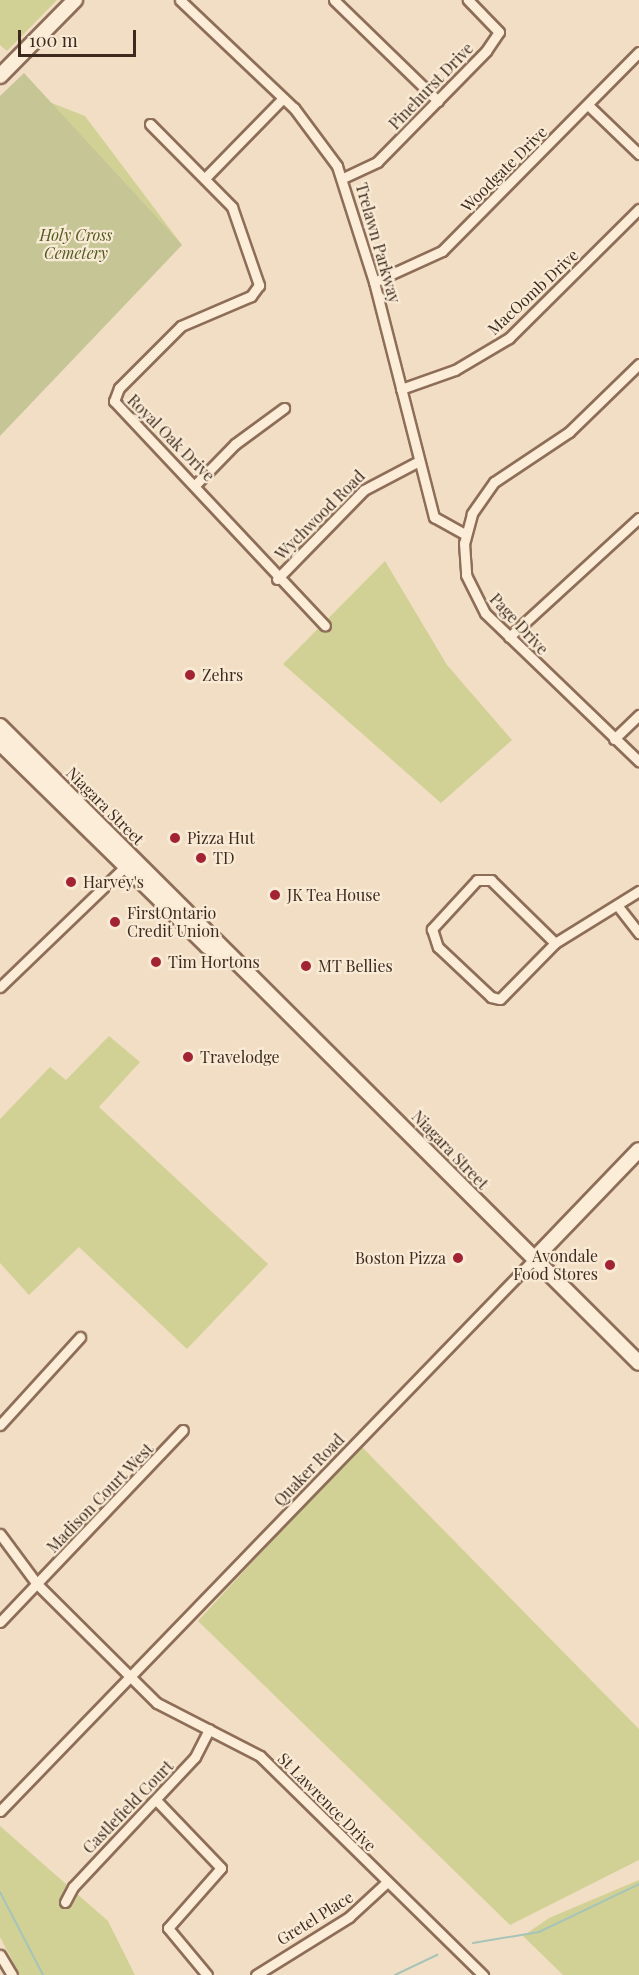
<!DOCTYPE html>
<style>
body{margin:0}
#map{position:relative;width:639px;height:1975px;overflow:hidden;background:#f2dec4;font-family:"Playfair Display",serif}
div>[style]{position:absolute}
.green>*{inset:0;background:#d1d196}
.cemetery>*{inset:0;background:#c5c596}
.stream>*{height:2px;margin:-1px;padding:0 1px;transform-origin:1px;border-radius:1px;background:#a6c4b8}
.roads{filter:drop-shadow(2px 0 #8e6e58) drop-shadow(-2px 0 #8e6e58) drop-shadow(0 2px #8e6e58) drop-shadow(0 -2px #8e6e58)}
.street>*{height:9px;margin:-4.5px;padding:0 4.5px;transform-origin:4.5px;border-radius:4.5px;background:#fbedd8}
.secondary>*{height:14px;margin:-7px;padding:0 7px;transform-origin:7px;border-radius:7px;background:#fbedd8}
.dots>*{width:16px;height:16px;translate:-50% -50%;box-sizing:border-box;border:3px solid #f8ead4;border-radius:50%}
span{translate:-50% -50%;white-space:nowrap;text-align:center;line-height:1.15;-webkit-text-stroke:4.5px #f8ead4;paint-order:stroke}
.street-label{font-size:16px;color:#3d291e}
.park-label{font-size:16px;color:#535b22;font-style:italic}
.poi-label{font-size:16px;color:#3d291e}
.left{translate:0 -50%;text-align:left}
.right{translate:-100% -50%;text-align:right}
.scale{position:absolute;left:18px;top:30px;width:118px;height:27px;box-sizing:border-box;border:3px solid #3d291e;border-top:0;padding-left:8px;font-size:18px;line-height:21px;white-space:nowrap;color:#3d291e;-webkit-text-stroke:4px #f8ead4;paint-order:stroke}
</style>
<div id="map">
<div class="green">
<i style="clip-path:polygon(0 0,57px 0,7px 51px,0 45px)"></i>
<i style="clip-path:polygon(39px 98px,85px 116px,182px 245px,162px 247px)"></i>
<i style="clip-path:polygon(385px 561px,447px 665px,512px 740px,441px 803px,283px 664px)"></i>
<i style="clip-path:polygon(109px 1036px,140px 1062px,99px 1107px,268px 1264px,187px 1349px,79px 1247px,29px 1295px,0 1263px,0 1119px,50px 1067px,66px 1080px)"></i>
<i style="clip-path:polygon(360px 1445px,639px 1729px,639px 1860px,510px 1925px,198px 1621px)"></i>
<i style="clip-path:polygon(0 1826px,108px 1921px,135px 1975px,20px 1975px,0 1937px)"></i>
<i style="clip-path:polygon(639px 1880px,639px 1975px,563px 1975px,523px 1936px,549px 1918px)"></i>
</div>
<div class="cemetery">
<i style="clip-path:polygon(24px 73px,182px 245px,0 436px,0 96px)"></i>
</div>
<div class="stream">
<i style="left:0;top:1892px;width:93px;rotate:62.6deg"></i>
<i style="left:473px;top:1943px;width:67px;rotate:-9.5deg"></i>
<i style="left:539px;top:1932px;width:111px;rotate:-25.6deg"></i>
<i style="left:395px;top:1975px;width:47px;rotate:-25.5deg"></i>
</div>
<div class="roads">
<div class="street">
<i style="left:180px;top:0;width:157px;rotate:43.5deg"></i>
<i style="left:294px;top:108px;width:72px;rotate:53.4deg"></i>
<i style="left:337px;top:166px;width:122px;rotate:72.3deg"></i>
<i style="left:374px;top:282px;width:243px;rotate:75.7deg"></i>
<i style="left:434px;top:517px;width:35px;rotate:29deg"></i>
<i style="left:334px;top:0;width:145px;rotate:44.2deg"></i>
<i style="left:588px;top:105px;width:71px;rotate:43.9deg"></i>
<i style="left:150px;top:124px;width:117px;rotate:45.3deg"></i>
<i style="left:232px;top:207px;width:83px;rotate:70.9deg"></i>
<i style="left:259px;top:285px;width:14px;rotate:126deg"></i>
<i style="left:251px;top:296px;width:76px;rotate:156.8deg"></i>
<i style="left:181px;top:326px;width:88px;rotate:135deg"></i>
<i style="left:119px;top:388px;width:14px;rotate:111deg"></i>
<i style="left:114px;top:401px;width:308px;rotate:46.8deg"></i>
<i style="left:206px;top:177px;width:110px;rotate:-45.7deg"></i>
<i style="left:343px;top:178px;width:38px;rotate:-25deg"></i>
<i style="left:377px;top:162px;width:156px;rotate:-45.5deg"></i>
<i style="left:486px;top:51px;width:23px;rotate:-56deg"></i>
<i style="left:499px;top:32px;width:45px;rotate:-134.1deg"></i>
<i style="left:374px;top:282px;width:75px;rotate:-24.5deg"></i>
<i style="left:442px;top:251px;width:280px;rotate:-45.3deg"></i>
<i style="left:639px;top:364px;width:98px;rotate:135.8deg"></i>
<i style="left:569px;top:432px;width:90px;rotate:146.3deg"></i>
<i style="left:494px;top:482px;width:39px;rotate:125deg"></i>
<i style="left:472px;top:514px;width:30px;rotate:105deg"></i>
<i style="left:464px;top:543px;width:32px;rotate:86deg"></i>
<i style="left:466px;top:575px;width:42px;rotate:63.4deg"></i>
<i style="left:485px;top:613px;width:214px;rotate:43.9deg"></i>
<i style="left:401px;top:389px;width:57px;rotate:-19.4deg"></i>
<i style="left:455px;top:370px;width:63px;rotate:-30.7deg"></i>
<i style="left:509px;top:338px;width:183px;rotate:-44.8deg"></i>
<i style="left:196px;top:484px;width:56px;rotate:-45.7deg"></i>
<i style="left:235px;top:444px;width:61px;rotate:-36.3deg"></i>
<i style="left:277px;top:579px;width:124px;rotate:-45.7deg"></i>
<i style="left:364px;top:490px;width:62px;rotate:-27.8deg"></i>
<i style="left:509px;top:637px;width:176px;rotate:-42.5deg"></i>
<i style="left:614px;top:739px;width:35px;rotate:-44deg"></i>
<i style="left:617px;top:905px;width:36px;rotate:52deg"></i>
<i style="left:555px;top:943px;width:90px;rotate:-135.5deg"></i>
<i style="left:491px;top:880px;width:14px;rotate:180deg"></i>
<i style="left:477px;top:880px;width:67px;rotate:132.6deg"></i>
<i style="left:432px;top:929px;width:19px;rotate:72deg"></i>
<i style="left:438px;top:947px;width:73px;rotate:43.3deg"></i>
<i style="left:491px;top:997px;width:9px;rotate:13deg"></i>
<i style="left:500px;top:999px;width:78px;rotate:-45.5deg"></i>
<i style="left:555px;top:943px;width:99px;rotate:-31.8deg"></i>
<i style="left:0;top:987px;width:180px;rotate:-43.9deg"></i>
<i style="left:0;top:1425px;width:119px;rotate:-47.7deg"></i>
<i style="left:0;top:1534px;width:62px;rotate:53.5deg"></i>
<i style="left:37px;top:1584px;width:169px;rotate:44.8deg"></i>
<i style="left:157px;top:1703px;width:116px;rotate:27.2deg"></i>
<i style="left:260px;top:1756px;width:313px;rotate:44.5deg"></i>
<i style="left:0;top:1622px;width:265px;rotate:-46.4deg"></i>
<i style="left:156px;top:1800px;width:94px;rotate:46.3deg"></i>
<i style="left:221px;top:1868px;width:80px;rotate:131.5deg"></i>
<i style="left:168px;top:1928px;width:61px;rotate:50.3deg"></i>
<i style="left:0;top:1811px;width:768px;rotate:-45.95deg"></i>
<i style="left:65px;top:1902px;width:17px;rotate:-62deg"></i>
<i style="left:73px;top:1887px;width:178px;rotate:-46.8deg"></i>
<i style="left:195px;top:1757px;width:31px;rotate:-63deg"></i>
<i style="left:0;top:1955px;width:23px;rotate:59deg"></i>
<i style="left:256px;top:1975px;width:110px;rotate:-31.9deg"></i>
<i style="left:349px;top:1917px;width:50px;rotate:-42.6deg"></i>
</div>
<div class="secondary">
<i style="left:0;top:76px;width:107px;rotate:-45.4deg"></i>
<i style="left:0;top:726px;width:902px;rotate:44.91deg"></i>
<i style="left:0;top:743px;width:290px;rotate:44.4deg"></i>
<i style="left:207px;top:946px;width:27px;rotate:31deg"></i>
<i style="left:534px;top:1259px;width:151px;rotate:-46.1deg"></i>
</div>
</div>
<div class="dots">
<i style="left:190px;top:675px;background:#a22333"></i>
<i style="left:175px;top:838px;background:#a22333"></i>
<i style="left:201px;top:858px;background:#a22333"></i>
<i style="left:71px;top:882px;background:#a22333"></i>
<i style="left:275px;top:895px;background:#a22333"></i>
<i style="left:115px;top:922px;background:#a22333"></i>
<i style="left:156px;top:962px;background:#a22333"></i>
<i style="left:306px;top:966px;background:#a22333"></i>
<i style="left:188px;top:1057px;background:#a22333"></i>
<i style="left:458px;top:1258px;background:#a22333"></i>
<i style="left:610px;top:1265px;background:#a22333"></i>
</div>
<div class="street-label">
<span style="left:431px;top:86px;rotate:-46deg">Pinehurst Drive</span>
<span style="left:504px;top:169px;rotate:-45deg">Woodgate Drive</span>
<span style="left:378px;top:243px;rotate:74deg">Trelawn Parkway</span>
<span style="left:533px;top:292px;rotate:-43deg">MacOomb Drive</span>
<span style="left:171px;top:438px;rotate:45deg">Royal Oak Drive</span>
<span style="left:320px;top:515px;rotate:-45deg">Wychwood Road</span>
<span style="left:519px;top:624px;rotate:47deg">Page Drive</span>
<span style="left:105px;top:806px;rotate:45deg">Niagara Street</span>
<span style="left:450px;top:1150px;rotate:46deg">Niagara Street</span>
<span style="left:309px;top:1470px;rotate:-46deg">Quaker Road</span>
<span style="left:100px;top:1498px;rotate:-46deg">Madison Court West</span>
<span style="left:327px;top:1802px;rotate:45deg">St Lawrence Drive</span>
<span style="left:128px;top:1807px;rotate:-46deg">Castlefield Court</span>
<span style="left:315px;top:1918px;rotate:-32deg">Gretel Place</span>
</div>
<div class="park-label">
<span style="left:76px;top:244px">Holy Cross<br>Cemetery</span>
</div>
<div class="poi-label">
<span class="left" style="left:202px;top:675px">Zehrs</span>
<span class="left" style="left:187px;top:838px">Pizza Hut</span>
<span class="left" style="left:213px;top:858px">TD</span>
<span class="left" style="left:83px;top:882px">Harvey's</span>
<span class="left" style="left:287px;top:895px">JK Tea House</span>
<span class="left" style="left:127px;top:922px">FirstOntario<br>Credit Union</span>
<span class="left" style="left:168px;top:962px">Tim Hortons</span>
<span class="left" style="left:318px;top:966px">MT Bellies</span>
<span class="left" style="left:200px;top:1057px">Travelodge</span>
<span class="right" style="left:598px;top:1265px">Avondale<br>Food Stores</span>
<span class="right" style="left:446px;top:1258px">Boston Pizza</span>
</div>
<div class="scale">100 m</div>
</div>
